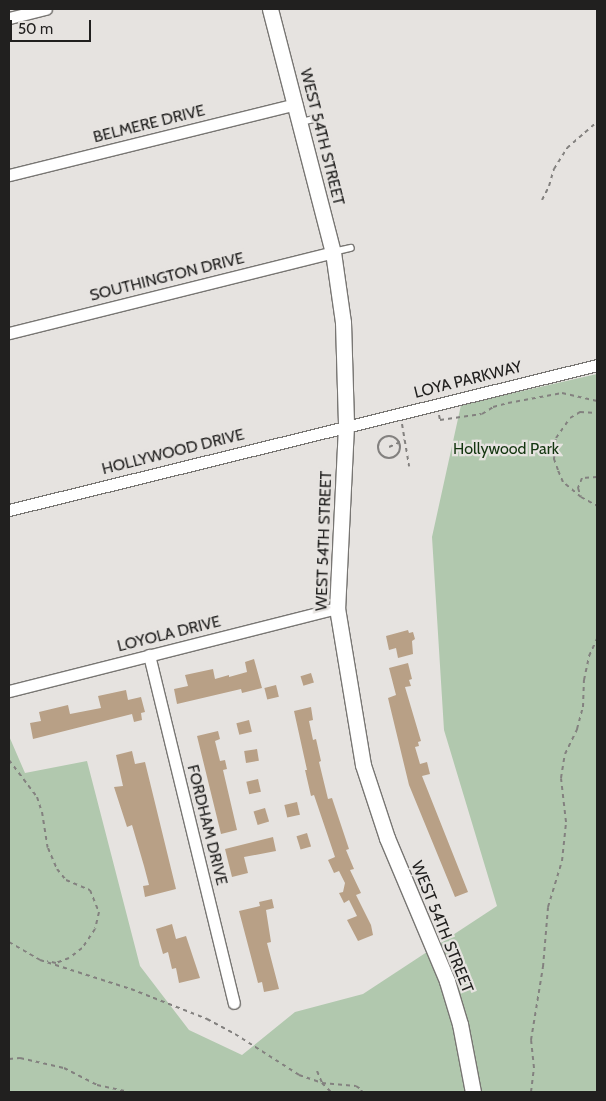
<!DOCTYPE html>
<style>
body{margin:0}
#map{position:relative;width:606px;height:1101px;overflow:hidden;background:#e6e3e0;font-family:Cabin,sans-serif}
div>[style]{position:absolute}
.green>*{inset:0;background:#b1c8ae}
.building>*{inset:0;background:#b8a086;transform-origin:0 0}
.path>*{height:2px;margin-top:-1px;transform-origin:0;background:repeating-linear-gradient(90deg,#83817f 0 4px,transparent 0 8px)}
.path>.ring{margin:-1px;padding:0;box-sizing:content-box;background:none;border:2px solid #83817f;border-radius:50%}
.roads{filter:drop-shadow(1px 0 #787673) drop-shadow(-1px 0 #787673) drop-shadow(0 1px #787673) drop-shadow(0 -1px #787673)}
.service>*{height:5.5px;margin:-2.75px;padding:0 2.75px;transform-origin:2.75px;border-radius:2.75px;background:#fff}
.minor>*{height:11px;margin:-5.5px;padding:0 5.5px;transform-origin:5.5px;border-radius:5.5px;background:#fff}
.tertiary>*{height:15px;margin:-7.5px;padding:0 7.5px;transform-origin:7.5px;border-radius:7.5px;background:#fff}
span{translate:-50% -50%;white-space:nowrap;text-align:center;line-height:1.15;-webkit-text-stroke:4.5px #e6e3e0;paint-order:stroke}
.street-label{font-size:16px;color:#21201f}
.park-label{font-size:16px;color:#13350f}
.frame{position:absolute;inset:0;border:10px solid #21201f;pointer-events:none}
.scale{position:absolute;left:10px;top:20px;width:81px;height:22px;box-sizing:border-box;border:2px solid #21201f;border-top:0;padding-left:6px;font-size:15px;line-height:18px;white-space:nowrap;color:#21201f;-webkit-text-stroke:4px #e6e3e0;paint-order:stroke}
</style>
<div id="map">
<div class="green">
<i style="clip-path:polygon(597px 374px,597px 1092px,9px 1092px,9px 736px,25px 773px,87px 761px,140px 966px,189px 1030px,242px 1055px,295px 1012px,363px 994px,497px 906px,444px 730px,432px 537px,461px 405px)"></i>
</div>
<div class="building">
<i style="clip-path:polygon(408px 630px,409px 633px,413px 632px,415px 639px,412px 641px,413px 654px,398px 658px,396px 648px,389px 650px,386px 636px)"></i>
<i style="clip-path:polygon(254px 659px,262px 688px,242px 693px,241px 689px,177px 704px,174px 689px,188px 686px,185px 675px,213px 669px,215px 679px,229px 675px,229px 677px,247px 672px,245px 662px)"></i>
<i style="clip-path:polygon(408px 663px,412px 679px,409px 680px,411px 686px,405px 687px,421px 741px,418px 742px,419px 746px,415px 747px,420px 764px,427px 762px,430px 774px,422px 776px,468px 892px,455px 897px,409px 785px,388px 698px,396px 695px,389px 668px)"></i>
<i style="left:311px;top:673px;width:10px;height:11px;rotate:73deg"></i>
<i style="left:276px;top:685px;width:12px;height:12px;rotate:76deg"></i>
<i style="clip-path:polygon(126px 690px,128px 700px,141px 697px,145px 712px,141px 713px,142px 720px,134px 722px,132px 714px,33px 739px,30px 723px,41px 721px,39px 712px,68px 705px,70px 714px,101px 708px,98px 696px)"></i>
<i style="clip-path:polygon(311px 707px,313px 720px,309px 721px,313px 740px,316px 739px,321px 761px,319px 762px,328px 799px,332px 798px,349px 849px,346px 850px,354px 869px,350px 870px,361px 893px,356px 895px,371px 925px,373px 935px,358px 941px,347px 920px,357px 916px,349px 900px,344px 903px,339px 893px,343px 892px,345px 883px,339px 871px,334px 873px,328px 860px,335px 857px,314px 795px,311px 796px,305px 770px,307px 770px,294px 711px)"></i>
<i style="left:249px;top:720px;width:12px;height:13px;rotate:76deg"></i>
<i style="clip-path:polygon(218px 731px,220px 739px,215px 741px,220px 761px,225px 760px,227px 769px,223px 770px,237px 830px,221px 834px,197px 736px)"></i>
<i style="left:257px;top:749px;width:12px;height:13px;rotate:81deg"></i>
<i style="clip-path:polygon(132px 751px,135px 764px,145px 762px,176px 889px,145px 897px,143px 886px,149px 885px,144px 866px,132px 825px,127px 827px,114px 787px,123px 786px,116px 755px)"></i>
<i style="left:258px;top:779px;width:13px;height:12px;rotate:77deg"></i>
<i style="left:297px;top:802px;width:13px;height:13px;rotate:77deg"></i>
<i style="left:265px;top:808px;width:14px;height:12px;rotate:73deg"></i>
<i style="left:307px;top:833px;width:14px;height:11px;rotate:73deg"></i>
<i style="clip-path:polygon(273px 837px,276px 851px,244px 857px,248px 873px,232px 877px,225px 849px)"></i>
<i style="clip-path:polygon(272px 899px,274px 908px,266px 910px,271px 942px,267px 943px,279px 989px,264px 992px,262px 982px,258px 983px,239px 911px,260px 906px,259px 902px)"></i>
<i style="clip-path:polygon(172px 924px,176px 939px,186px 936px,200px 978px,179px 983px,176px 968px,172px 969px,168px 952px,163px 954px,156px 929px)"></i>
</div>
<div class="path">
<i style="left:542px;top:200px;width:16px;rotate:-63deg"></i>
<i style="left:549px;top:186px;width:18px;rotate:-74deg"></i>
<i style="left:554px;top:169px;width:25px;rotate:-58deg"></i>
<i style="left:567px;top:148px;width:40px;rotate:-41deg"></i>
<i style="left:439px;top:415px;width:5px;rotate:79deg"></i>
<i style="left:440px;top:420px;width:42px;rotate:-8.1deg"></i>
<i style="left:482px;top:414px;width:13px;rotate:-32deg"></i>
<i style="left:493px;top:407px;width:16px;rotate:-15deg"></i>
<i style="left:508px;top:403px;width:55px;rotate:-10.5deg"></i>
<i style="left:562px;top:393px;width:36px;rotate:13deg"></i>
<i style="left:402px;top:424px;width:43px;rotate:80.5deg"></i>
<i class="ring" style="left:378px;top:436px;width:20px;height:20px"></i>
<i style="left:389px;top:447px;width:17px;rotate:-24deg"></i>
<i style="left:597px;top:477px;width:15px;rotate:176deg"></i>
<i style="left:582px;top:478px;width:11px;rotate:112deg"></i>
<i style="left:578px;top:488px;width:9px;rotate:72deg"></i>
<i style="left:581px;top:497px;width:18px;rotate:29deg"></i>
<i style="left:581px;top:497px;width:23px;rotate:-140deg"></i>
<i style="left:563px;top:482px;width:13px;rotate:-113deg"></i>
<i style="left:558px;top:470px;width:12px;rotate:-110deg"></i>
<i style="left:554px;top:459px;width:21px;rotate:-85deg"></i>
<i style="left:556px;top:438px;width:24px;rotate:-55deg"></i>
<i style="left:570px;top:418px;width:12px;rotate:-31deg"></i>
<i style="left:580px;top:412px;width:17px;rotate:3deg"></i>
<i style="left:9px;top:760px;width:46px;rotate:52.9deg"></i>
<i style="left:37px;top:797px;width:16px;rotate:72deg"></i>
<i style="left:42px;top:812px;width:36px;rotate:81deg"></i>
<i style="left:48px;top:848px;width:23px;rotate:67deg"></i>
<i style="left:57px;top:869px;width:14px;rotate:51deg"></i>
<i style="left:66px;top:880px;width:26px;rotate:23deg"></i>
<i style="left:90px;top:890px;width:24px;rotate:68deg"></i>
<i style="left:99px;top:912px;width:17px;rotate:103deg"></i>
<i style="left:95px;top:929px;width:23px;rotate:124deg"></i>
<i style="left:82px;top:948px;width:16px;rotate:142deg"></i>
<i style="left:69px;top:958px;width:14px;rotate:159deg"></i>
<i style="left:56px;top:963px;width:9px;rotate:-167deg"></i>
<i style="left:9px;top:942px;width:36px;rotate:30deg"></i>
<i style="left:40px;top:960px;width:96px;rotate:17.7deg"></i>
<i style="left:131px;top:989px;width:82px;rotate:21.5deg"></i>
<i style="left:207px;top:1019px;width:32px;rotate:28deg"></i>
<i style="left:235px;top:1034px;width:76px;rotate:32.6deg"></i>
<i style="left:299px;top:1075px;width:24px;rotate:19deg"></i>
<i style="left:322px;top:1083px;width:34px;rotate:5deg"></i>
<i style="left:356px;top:1086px;width:7px;rotate:34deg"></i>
<i style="left:362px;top:1090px;width:2px;rotate:117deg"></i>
<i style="left:9px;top:1059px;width:11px;rotate:-5deg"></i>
<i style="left:20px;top:1058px;width:45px;rotate:12.8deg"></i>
<i style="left:64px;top:1068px;width:37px;rotate:27deg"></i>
<i style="left:97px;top:1085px;width:33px;rotate:12deg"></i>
<i style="left:317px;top:1071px;width:13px;rotate:67deg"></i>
<i style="left:322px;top:1083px;width:13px;rotate:45deg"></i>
<i style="left:531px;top:1092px;width:24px;rotate:-83deg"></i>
<i style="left:534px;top:1068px;width:28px;rotate:-96deg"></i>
<i style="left:531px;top:1040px;width:74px;rotate:-80.7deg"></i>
<i style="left:543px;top:967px;width:60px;rotate:-85.2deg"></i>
<i style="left:548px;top:907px;width:48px;rotate:-73.1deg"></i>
<i style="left:562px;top:861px;width:39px;rotate:-84deg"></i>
<i style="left:566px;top:822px;width:44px;rotate:-96.5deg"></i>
<i style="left:561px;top:778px;width:24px;rotate:-81deg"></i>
<i style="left:565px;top:754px;width:28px;rotate:-64deg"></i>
<i style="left:577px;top:729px;width:23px;rotate:-75deg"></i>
<i style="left:583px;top:707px;width:27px;rotate:-88deg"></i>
<i style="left:584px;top:680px;width:25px;rotate:-78deg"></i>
<i style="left:589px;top:656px;width:19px;rotate:-65deg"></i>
</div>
<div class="roads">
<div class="service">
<i style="left:301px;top:122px;width:17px;rotate:-13deg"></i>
<i style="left:333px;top:252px;width:18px;rotate:-13deg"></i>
</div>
<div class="minor">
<i style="left:9px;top:18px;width:38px;rotate:-14deg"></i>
<i style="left:9px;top:175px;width:296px;rotate:-13.9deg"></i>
<i style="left:9px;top:333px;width:334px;rotate:-14deg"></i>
<i style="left:9px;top:510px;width:606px;rotate:-13.85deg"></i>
<i style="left:149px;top:655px;width:358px;rotate:76.3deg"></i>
<i style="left:9px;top:691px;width:338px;rotate:-14.2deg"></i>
</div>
<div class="tertiary">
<i style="left:270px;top:9px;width:251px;rotate:75.5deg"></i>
<i style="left:333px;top:252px;width:71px;rotate:81.9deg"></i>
<i style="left:343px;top:322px;width:104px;rotate:88.3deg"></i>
<i style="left:346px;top:426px;width:182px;rotate:92.8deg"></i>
<i style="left:337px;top:608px;width:159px;rotate:80.6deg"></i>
<i style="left:363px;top:765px;width:77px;rotate:71.8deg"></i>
<i style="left:387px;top:838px;width:155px;rotate:67.2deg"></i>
<i style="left:447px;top:981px;width:45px;rotate:73.2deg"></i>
<i style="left:460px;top:1024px;width:69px;rotate:79.2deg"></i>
</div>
</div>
<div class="street-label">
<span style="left:149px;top:124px;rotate:-14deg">BELMERE DRIVE</span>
<span style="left:322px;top:137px;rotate:76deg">WEST 54TH STREET</span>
<span style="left:167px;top:277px;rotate:-14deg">SOUTHINGTON DRIVE</span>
<span style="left:468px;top:380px;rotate:-14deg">LOYA PARKWAY</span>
<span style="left:173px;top:452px;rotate:-14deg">HOLLYWOOD DRIVE</span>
<span style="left:324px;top:541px;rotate:-88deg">WEST 54TH STREET</span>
<span style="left:169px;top:634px;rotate:-14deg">LOYOLA DRIVE</span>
<span style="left:207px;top:825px;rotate:76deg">FORDHAM DRIVE</span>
<span style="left:442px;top:927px;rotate:68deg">WEST 54TH STREET</span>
</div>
<div class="park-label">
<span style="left:506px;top:449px">Hollywood Park</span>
</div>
<div class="frame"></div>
<div class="scale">50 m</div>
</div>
